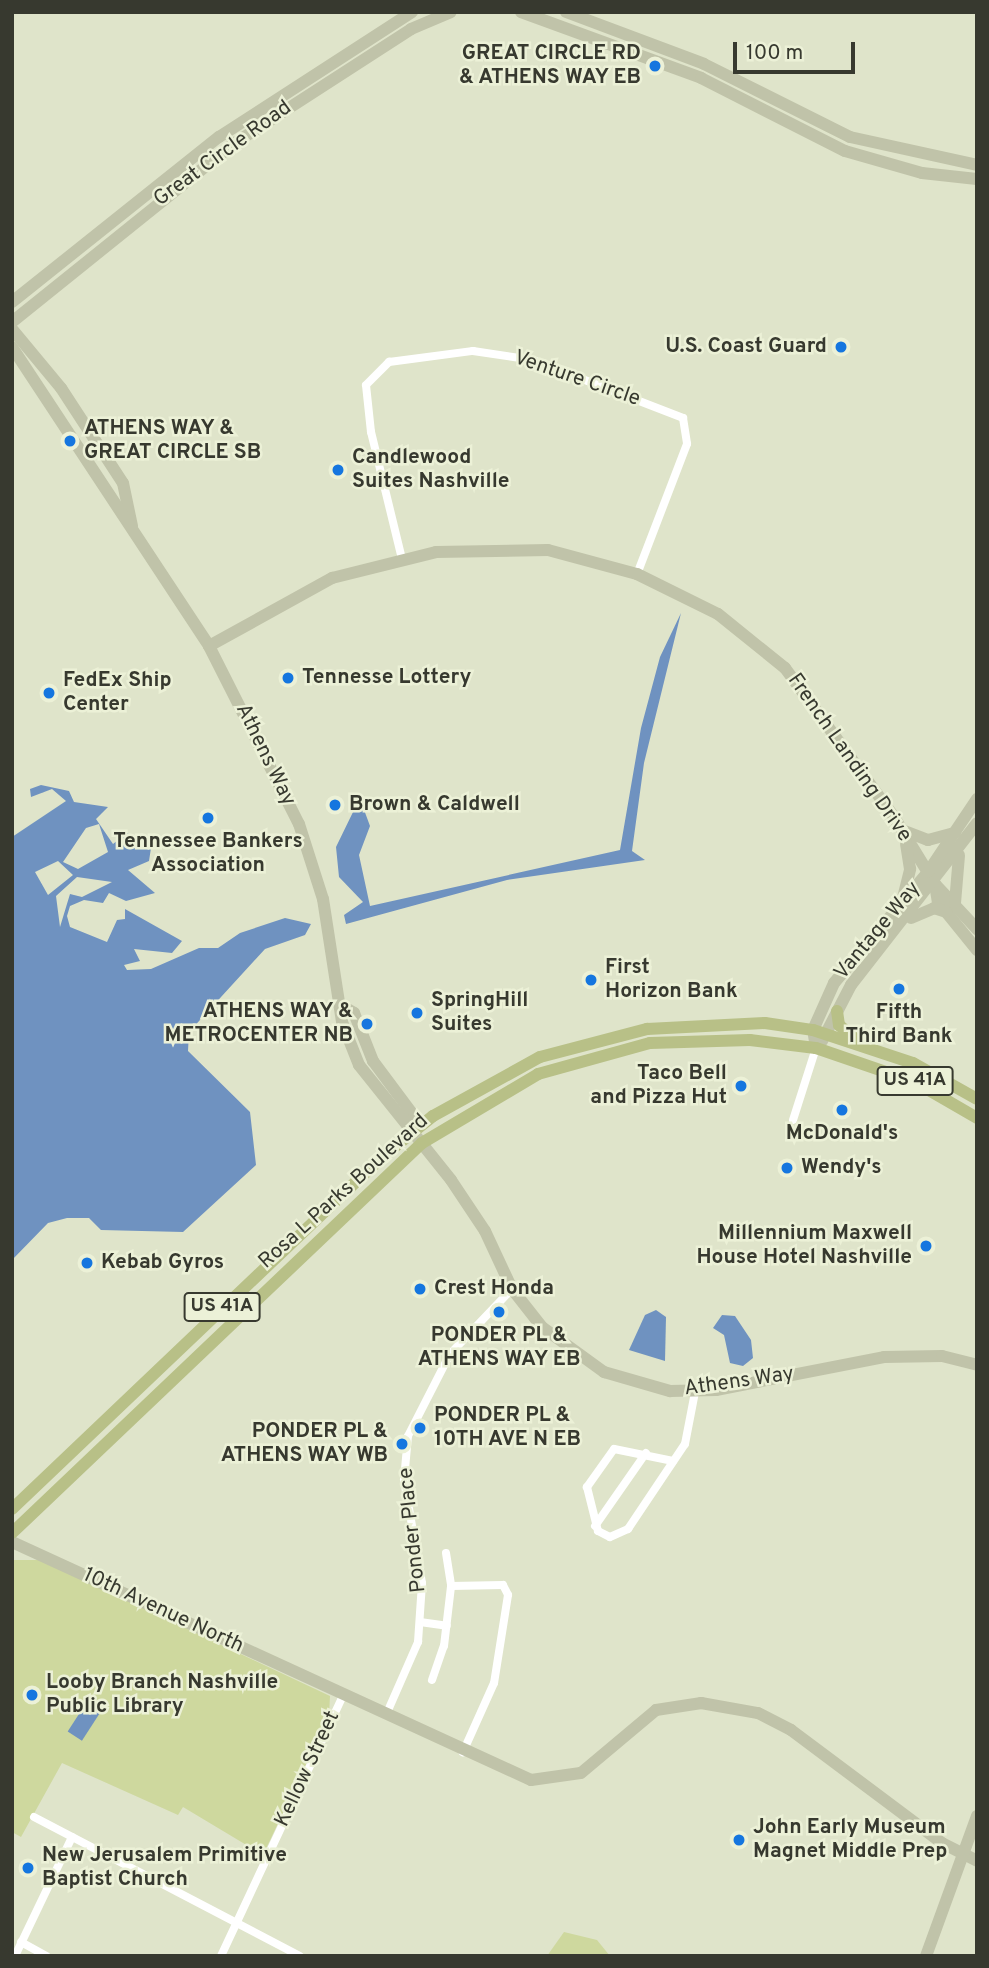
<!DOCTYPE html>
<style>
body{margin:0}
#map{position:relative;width:989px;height:1968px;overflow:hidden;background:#dfe4ca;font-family:Overpass,sans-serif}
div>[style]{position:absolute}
.green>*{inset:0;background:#ced89e}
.water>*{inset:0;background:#6f92c0;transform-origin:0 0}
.street>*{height:8px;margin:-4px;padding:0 4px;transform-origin:4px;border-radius:4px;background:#fff}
.secondary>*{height:12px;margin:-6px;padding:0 6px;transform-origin:6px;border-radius:6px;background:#c0c3a9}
.primary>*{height:12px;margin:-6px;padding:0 6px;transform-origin:6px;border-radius:6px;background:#b8c087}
.dots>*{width:19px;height:19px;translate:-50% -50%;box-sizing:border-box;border:4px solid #ecf1d7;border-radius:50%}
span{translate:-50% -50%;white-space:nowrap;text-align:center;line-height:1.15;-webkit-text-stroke:5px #ecf1d7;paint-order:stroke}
.shield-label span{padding:2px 5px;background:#ecf1d7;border:2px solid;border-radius:5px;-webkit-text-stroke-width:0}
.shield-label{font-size:19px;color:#37392f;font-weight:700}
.poi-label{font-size:21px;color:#37392f;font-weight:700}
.right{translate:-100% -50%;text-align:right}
.left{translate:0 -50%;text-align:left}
.street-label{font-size:21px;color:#37392f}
.frame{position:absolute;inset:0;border:14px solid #37392f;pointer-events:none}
.scale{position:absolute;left:733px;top:42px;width:122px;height:32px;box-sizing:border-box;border:4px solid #37392f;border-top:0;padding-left:9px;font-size:21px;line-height:24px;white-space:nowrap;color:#37392f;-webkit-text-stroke:5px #ecf1d7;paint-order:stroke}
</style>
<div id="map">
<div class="green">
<i style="clip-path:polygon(12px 1560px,41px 1560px,330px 1696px,329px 1716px,263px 1855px,183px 1807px,178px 1815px,62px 1763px,21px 1837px,12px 1832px)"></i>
<i style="clip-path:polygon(564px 1932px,597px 1940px,610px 1956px,547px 1956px)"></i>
</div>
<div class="water">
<i style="clip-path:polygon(681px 613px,644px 763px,632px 851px,645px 860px,507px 880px,346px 924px,344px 915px,363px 902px,339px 877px,336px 847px,354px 810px,363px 807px,370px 826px,359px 855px,370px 906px,620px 850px,641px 728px,660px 657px)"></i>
<i style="clip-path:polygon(evenodd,41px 785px,69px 791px,74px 802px,108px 807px,96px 819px,113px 844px,127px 833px,151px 848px,149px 861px,128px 870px,155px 893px,126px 901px,109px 893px,103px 903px,84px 900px,70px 906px,67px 916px,70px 927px,107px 942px,117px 920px,125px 919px,125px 909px,182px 941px,172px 953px,134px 949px,140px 961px,124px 965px,127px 970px,151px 969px,199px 948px,218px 948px,240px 933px,285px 918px,311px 924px,305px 935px,265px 949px,189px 1032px,188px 1051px,250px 1112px,256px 1165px,183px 1232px,101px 1230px,89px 1218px,67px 1218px,48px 1223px,12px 1260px,12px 837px,66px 801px,52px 789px,31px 797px,30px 789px,41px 785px,99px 824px,108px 852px,78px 869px,63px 862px,86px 828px,99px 824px,41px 785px,58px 861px,73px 875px,48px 895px,35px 872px,58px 861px,41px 785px,77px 877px,112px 882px,82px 897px,70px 894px,60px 927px,56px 896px,77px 877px)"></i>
<i style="clip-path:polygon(656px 1310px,666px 1317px,665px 1361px,629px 1350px,645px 1315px)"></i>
<i style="clip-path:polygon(722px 1315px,735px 1316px,751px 1340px,753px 1358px,743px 1366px,730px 1363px,724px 1335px,713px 1328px)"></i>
<i style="left:90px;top:1697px;width:17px;height:41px;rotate:33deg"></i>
</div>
<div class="street">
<i style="left:402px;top:559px;width:131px;rotate:-103.7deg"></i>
<i style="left:371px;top:432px;width:47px;rotate:-96.1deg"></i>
<i style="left:366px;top:385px;width:33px;rotate:-45deg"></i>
<i style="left:389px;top:362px;width:85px;rotate:-7.5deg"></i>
<i style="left:473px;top:351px;width:61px;rotate:8.5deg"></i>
<i style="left:533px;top:360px;width:161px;rotate:21.1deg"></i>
<i style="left:683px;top:418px;width:26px;rotate:81deg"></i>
<i style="left:687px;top:444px;width:139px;rotate:111deg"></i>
<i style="left:793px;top:1120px;width:76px;rotate:-72.3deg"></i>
<i style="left:673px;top:1461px;width:60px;rotate:-168.5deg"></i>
<i style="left:614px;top:1449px;width:47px;rotate:125.4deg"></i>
<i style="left:587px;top:1487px;width:45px;rotate:76deg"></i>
<i style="left:598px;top:1531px;width:13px;rotate:27deg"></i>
<i style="left:610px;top:1537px;width:20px;rotate:-24deg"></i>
<i style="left:628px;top:1529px;width:102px;rotate:-56.2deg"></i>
<i style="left:685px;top:1444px;width:53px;rotate:-79.1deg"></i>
<i style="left:595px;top:1526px;width:89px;rotate:-55.1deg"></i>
<i style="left:446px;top:1553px;width:33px;rotate:81deg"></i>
<i style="left:451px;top:1586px;width:52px;rotate:-1.1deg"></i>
<i style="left:503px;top:1585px;width:11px;rotate:63deg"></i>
<i style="left:508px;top:1595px;width:89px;rotate:99deg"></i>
<i style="left:494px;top:1683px;width:76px;rotate:114.2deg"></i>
<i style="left:420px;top:1622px;width:27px;rotate:8deg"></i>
<i style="left:432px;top:1680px;width:36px;rotate:-71deg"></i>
<i style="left:444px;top:1646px;width:60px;rotate:-83.3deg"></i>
<i style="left:386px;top:1715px;width:80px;rotate:-66.3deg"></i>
<i style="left:418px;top:1642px;width:59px;rotate:-86.1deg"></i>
<i style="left:422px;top:1583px;width:105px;rotate:-99.9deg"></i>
<i style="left:404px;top:1480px;width:44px;rotate:-84.8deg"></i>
<i style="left:408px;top:1436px;width:92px;rotate:-62.9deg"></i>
<i style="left:450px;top:1354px;width:90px;rotate:-46.4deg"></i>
<i style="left:34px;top:1817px;width:300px;rotate:27.6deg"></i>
<i style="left:21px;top:1942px;width:29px;rotate:29deg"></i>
<i style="left:15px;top:1956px;width:132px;rotate:-64.4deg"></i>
<i style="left:221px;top:1956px;width:287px;rotate:-64.9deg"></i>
</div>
<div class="secondary">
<i style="left:521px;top:12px;width:192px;rotate:20.1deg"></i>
<i style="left:701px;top:78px;width:161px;rotate:26.9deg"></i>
<i style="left:845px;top:151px;width:80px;rotate:15.9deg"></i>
<i style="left:922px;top:173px;width:55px;rotate:6.2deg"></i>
<i style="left:566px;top:12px;width:147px;rotate:20.6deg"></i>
<i style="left:704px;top:64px;width:163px;rotate:26.6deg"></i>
<i style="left:850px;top:137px;width:130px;rotate:12.4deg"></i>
<i style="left:12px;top:302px;width:265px;rotate:-38.6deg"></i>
<i style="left:219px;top:137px;width:230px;rotate:-32.9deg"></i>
<i style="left:12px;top:322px;width:286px;rotate:-38.8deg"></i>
<i style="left:235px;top:143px;width:210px;rotate:-32.9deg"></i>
<i style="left:411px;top:29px;width:43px;rotate:-23deg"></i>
<i style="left:12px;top:329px;width:77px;rotate:50.3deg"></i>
<i style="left:61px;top:388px;width:113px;rotate:56.9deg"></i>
<i style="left:123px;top:483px;width:44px;rotate:78.2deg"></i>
<i style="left:12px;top:347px;width:358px;rotate:56.6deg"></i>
<i style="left:209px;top:646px;width:199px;rotate:63.2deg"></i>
<i style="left:299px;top:824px;width:79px;rotate:72.3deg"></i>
<i style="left:323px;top:899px;width:124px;rotate:81.2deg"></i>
<i style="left:342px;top:1022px;width:46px;rotate:68.4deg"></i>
<i style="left:359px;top:1065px;width:147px;rotate:51.3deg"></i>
<i style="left:451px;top:1180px;width:61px;rotate:56.3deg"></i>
<i style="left:485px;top:1231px;width:64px;rotate:65deg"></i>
<i style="left:512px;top:1289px;width:48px;rotate:51.7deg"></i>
<i style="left:542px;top:1327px;width:77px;rotate:36deg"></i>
<i style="left:604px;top:1372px;width:69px;rotate:16.1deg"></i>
<i style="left:670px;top:1391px;width:46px;rotate:-1.2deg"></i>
<i style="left:716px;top:1390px;width:171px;rotate:-11.1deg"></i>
<i style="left:884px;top:1357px;width:58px;rotate:-1deg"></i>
<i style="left:942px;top:1356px;width:36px;rotate:14deg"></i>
<i style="left:209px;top:646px;width:141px;rotate:-28.9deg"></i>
<i style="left:332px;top:578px;width:107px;rotate:-14deg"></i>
<i style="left:436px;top:552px;width:112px;rotate:-1deg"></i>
<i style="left:548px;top:550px;width:92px;rotate:15.1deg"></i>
<i style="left:637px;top:574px;width:90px;rotate:26.3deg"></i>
<i style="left:718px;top:614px;width:86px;rotate:38.9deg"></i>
<i style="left:785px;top:668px;width:185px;rotate:53.8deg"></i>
<i style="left:894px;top:817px;width:79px;rotate:58.5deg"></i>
<i style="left:935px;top:884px;width:18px;rotate:81deg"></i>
<i style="left:938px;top:902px;width:62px;rotate:50.9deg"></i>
<i style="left:902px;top:830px;width:28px;rotate:21deg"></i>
<i style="left:928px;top:840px;width:28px;rotate:-15deg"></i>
<i style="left:935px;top:884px;width:62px;rotate:47deg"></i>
<i style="left:903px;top:898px;width:30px;rotate:-76deg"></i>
<i style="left:910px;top:869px;width:25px;rotate:-99deg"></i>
<i style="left:955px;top:903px;width:48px;rotate:-85.2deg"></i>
<i style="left:911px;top:918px;width:25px;rotate:-23deg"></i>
<i style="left:934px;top:908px;width:13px;rotate:18deg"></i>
<i style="left:342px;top:1006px;width:14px;rotate:30deg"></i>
<i style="left:354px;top:1013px;width:52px;rotate:68.4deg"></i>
<i style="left:373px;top:1061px;width:69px;rotate:53.3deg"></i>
<i style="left:414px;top:1116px;width:15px;rotate:90deg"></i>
<i style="left:822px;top:1041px;width:63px;rotate:-62.6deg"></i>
<i style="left:851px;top:985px;width:205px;rotate:-52.1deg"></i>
<i style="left:816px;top:1048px;width:18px;rotate:-99deg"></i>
<i style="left:813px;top:1030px;width:51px;rotate:-65.9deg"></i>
<i style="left:834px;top:983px;width:145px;rotate:-49.7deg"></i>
<i style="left:928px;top:872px;width:88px;rotate:-56.1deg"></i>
<i style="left:12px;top:1542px;width:571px;rotate:24.63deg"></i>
<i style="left:531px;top:1780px;width:50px;rotate:-8deg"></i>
<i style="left:581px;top:1773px;width:98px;rotate:-40deg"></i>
<i style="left:656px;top:1710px;width:46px;rotate:-8.8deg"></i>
<i style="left:701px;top:1703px;width:58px;rotate:10deg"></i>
<i style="left:758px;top:1713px;width:37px;rotate:27deg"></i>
<i style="left:791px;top:1730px;width:189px;rotate:36.8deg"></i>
<i style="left:942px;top:1843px;width:39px;rotate:27deg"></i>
<i style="left:926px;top:1956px;width:149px;rotate:-70deg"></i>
</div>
<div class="primary">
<i style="left:837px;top:1011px;width:14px;rotate:82deg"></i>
<i style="left:839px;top:1025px;width:23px;rotate:41deg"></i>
<i style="left:12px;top:1509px;width:512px;rotate:-43.58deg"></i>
<i style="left:383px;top:1156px;width:64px;rotate:-38.7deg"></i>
<i style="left:433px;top:1116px;width:122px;rotate:-28.9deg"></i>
<i style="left:540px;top:1057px;width:111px;rotate:-14.7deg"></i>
<i style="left:647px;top:1029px;width:118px;rotate:-2.9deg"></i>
<i style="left:765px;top:1023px;width:49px;rotate:8.3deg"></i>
<i style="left:813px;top:1030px;width:105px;rotate:18.3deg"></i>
<i style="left:913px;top:1063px;width:73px;rotate:29.4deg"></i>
<i style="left:12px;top:1533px;width:566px;rotate:-43.57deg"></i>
<i style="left:422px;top:1143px;width:135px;rotate:-30.7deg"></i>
<i style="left:538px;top:1074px;width:116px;rotate:-15.5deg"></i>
<i style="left:650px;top:1043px;width:100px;rotate:-1.7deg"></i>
<i style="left:750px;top:1040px;width:66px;rotate:6.9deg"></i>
<i style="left:816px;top:1048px;width:105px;rotate:19deg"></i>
<i style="left:915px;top:1082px;width:72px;rotate:30.1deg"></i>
</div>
<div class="dots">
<i style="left:655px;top:66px;background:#1576df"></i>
<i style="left:841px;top:347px;background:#1576df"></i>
<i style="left:70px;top:441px;background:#1576df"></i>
<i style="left:338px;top:470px;background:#1576df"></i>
<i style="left:288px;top:678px;background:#1576df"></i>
<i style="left:49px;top:693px;background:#1576df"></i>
<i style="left:335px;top:805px;background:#1576df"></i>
<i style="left:208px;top:818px;background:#1576df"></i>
<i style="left:591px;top:980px;background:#1576df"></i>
<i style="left:899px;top:989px;background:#1576df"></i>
<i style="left:417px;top:1013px;background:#1576df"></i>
<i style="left:367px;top:1024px;background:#1576df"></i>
<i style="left:741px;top:1086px;background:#1576df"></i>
<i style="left:842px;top:1110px;background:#1576df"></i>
<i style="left:787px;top:1168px;background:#1576df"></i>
<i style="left:926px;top:1246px;background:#1576df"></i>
<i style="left:87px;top:1263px;background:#1576df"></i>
<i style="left:420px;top:1289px;background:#1576df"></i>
<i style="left:499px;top:1312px;background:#1576df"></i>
<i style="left:420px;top:1428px;background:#1576df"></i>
<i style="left:402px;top:1444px;background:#1576df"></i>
<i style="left:32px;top:1695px;background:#1576df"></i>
<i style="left:739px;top:1840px;background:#1576df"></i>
<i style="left:28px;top:1868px;background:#1576df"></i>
</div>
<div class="shield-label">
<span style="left:915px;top:1081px">US 41A</span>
<span style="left:222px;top:1307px">US 41A</span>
</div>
<div class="poi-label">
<span class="right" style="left:641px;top:66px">GREAT CIRCLE RD<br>&amp; ATHENS WAY EB</span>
<span class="right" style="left:827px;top:347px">U.S. Coast Guard</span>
<span class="left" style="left:84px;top:441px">ATHENS WAY &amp;<br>GREAT CIRCLE SB</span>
<span class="left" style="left:352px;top:470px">Candlewood<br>Suites Nashville</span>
<span class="left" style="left:302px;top:678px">Tennesse Lottery</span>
<span class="left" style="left:63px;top:693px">FedEx Ship<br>Center</span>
<span class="left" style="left:349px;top:805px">Brown &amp; Caldwell</span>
<span style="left:208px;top:854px">Tennessee Bankers<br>Association</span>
<span class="left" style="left:605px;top:980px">First<br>Horizon Bank</span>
<span class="left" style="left:431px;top:1013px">SpringHill<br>Suites</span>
<span class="right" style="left:353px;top:1024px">ATHENS WAY &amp;<br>METROCENTER NB</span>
<span style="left:899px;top:1025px">Fifth<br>Third Bank</span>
<span class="right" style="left:727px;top:1086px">Taco Bell<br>and Pizza Hut</span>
<span style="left:842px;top:1134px">McDonald's</span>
<span class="left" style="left:801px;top:1168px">Wendy's</span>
<span class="right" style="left:912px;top:1246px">Millennium Maxwell<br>House Hotel Nashville</span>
<span class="left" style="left:101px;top:1263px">Kebab Gyros</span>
<span class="left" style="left:434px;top:1289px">Crest Honda</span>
<span style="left:499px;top:1348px">PONDER PL &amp;<br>ATHENS WAY EB</span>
<span class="left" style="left:434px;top:1428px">PONDER PL &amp;<br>10TH AVE N EB</span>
<span class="right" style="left:388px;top:1444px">PONDER PL &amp;<br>ATHENS WAY WB</span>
<span class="left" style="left:46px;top:1695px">Looby Branch Nashville<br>Public Library</span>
<span class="left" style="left:753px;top:1840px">John Early Museum<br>Magnet Middle Prep</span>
<span class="left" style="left:42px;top:1868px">New Jerusalem Primitive<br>Baptist Church</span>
</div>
<div class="street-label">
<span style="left:223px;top:154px;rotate:-36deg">Great Circle Road</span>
<span style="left:577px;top:379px;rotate:19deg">Venture Circle</span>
<span style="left:265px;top:755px;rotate:64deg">Athens Way</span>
<span style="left:849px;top:758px;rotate:55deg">French Landing Drive</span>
<span style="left:878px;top:931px;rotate:-50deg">Vantage Way</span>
<span style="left:344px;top:1192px;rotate:-42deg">Rosa L Parks Boulevard</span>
<span style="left:739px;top:1382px;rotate:-8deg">Athens Way</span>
<span style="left:413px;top:1530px;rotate:-96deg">Ponder Place</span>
<span style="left:163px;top:1611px;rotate:25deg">10th Avenue North</span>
<span style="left:308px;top:1769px;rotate:-65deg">Kellow Street</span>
</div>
<div class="frame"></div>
<div class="scale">100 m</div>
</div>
